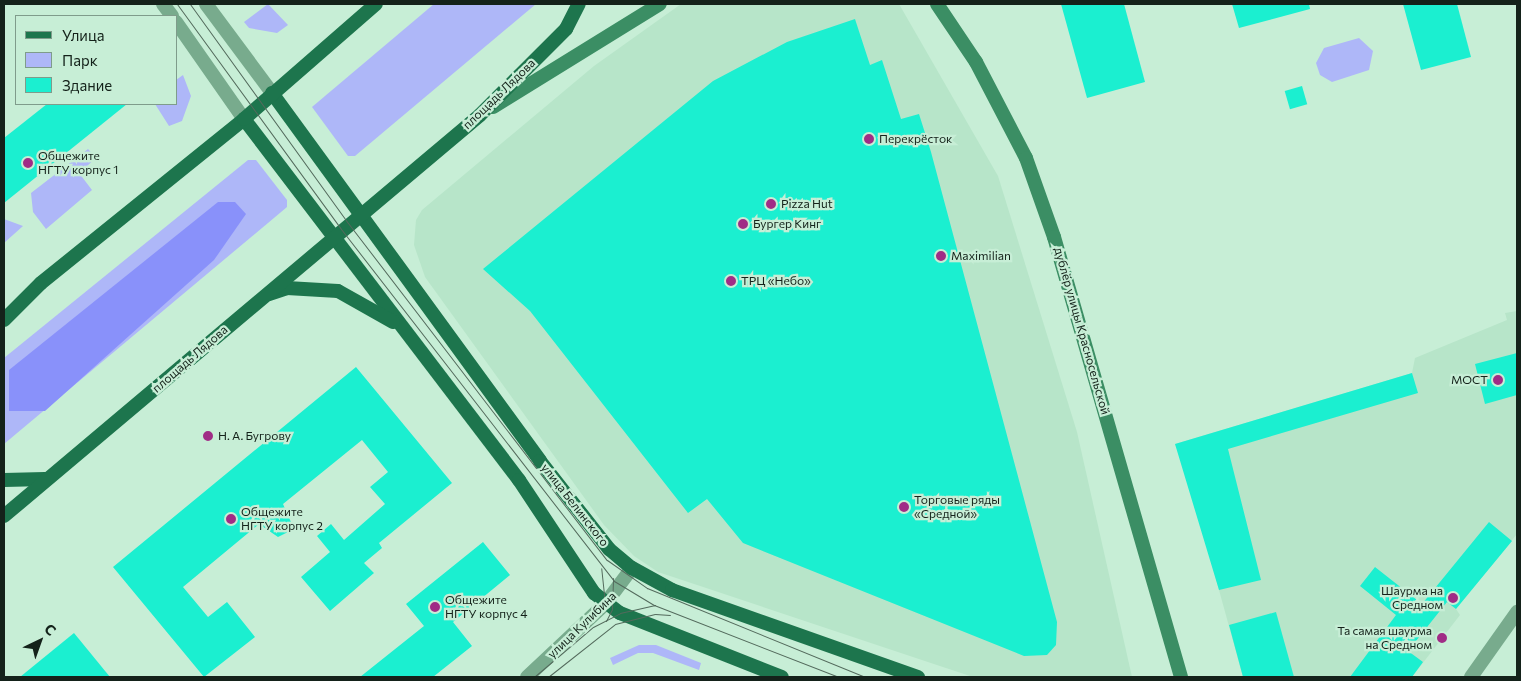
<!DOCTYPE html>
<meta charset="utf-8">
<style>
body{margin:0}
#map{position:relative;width:1521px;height:681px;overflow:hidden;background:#c7eed6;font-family:Commissioner,sans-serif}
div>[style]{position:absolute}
.built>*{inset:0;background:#b7e5c9}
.green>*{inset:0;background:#aeb7f8}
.forest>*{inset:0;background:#8991fa}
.building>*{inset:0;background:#1befd0;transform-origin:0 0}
.minor>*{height:14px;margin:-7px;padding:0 7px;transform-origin:7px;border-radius:7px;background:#78ab8d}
.tertiary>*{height:14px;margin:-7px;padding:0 7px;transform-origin:7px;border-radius:7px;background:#78ab8d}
.secondary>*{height:14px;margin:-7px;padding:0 7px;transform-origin:7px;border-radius:7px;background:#3b8e64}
.primary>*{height:14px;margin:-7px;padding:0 7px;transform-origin:7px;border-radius:7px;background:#1d754d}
.tram>*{height:1px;margin:-0.5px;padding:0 0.5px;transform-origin:0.5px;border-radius:0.5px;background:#536a5c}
.dots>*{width:14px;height:14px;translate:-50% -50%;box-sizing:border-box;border:2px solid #c7eed6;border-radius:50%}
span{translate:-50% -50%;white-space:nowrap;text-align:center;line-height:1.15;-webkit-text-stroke:4.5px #c7eed6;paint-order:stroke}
.street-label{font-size:12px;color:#14221a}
.poi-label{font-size:12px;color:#14221a}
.left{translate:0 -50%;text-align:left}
.right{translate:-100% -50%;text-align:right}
.frame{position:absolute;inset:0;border:5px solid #14221a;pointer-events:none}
.legend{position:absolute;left:15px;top:15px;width:162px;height:90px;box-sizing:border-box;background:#c7eed6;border:1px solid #7f9c8b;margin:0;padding:6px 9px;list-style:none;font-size:15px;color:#14221a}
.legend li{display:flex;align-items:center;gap:10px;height:25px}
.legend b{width:25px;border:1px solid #7f9c8b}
.north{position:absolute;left:15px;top:616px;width:50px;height:50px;-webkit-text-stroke:4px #c7eed6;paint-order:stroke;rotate:42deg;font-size:14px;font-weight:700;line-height:20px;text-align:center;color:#14221a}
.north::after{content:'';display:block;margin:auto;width:18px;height:22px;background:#14221a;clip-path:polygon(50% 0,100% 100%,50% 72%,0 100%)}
</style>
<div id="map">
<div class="built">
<i style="clip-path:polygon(681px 4px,899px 4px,998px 176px,1077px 432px,1132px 677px,973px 677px,658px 572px,634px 556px,604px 525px,425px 277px,414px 245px,416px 220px,422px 210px,594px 66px)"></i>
<i style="clip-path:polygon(1517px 311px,1517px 534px,1456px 609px,1460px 615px,1412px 677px,1243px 677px,1187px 474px,1175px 444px,1412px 373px,1415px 358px,1507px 320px,1505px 313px)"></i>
</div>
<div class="green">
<i style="clip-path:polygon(268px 4px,288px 25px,277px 33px,249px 28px,244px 22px)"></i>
<i style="clip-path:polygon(434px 4px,536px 4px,355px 156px,348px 156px,312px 107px)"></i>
<i style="clip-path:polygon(1359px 38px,1373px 51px,1369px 70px,1332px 82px,1320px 75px,1316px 63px,1324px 48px)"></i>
<i style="clip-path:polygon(183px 75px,191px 96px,182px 121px,169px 126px,155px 104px,176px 104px,176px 80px)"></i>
<i style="clip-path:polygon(88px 149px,96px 158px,79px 173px,92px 190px,46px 229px,33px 212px,31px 193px)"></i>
<i style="clip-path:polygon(248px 160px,256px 160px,287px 200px,287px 207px,4px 444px,4px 358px)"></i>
<i style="clip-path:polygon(4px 219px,23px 226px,4px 243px)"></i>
<i style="clip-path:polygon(639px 645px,656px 645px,701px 663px,699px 670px,653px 653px,638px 653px,613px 665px,610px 658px)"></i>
</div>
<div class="forest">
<i style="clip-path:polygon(218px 202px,235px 202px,246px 214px,214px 260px,45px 411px,9px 411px,9px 370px)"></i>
</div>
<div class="building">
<i style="clip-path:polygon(1061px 4px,1124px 4px,1145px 82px,1087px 98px)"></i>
<i style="clip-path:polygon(1232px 4px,1309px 4px,1310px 9px,1239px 28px)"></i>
<i style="clip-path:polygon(1403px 4px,1457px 4px,1471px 57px,1421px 70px)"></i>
<i style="clip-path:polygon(855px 19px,870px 65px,882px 60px,901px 119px,919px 114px,931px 152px,1057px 622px,1056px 645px,1047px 655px,1024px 656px,743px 543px,707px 499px,688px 513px,530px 311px,483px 269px,713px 81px,787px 42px)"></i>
<i style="left:1302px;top:86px;width:19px;height:18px;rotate:74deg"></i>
<i style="clip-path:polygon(47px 104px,127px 104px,4px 203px,4px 138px)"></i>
<i style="clip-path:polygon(1517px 353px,1517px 395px,1485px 404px,1475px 364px)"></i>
<i style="clip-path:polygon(356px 367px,452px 483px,379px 543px,382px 548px,364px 563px,374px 573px,330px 611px,301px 577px,330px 552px,317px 536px,331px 524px,344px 540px,385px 504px,370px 487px,388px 472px,362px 440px,283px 504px,294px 529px,278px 537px,259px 524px,183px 587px,208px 617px,227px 602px,255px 637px,204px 677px,113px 567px)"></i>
<i style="clip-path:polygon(1412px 373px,1418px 393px,1228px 449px,1261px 580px,1219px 590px,1175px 444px)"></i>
<i style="clip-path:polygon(1489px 522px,1512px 541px,1456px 609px,1447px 602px,1408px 651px,1423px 662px,1412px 677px,1350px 677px,1396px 615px,1360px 586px,1375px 567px,1422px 604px)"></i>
<i style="clip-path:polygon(483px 542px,510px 575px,453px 622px,472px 646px,433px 677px,360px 677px,424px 626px,406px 604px)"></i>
<i style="clip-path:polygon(1276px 612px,1294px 677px,1243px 677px,1229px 625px)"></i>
<i style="clip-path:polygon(74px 633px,110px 677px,20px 677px)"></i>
</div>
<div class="minor">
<i style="left:527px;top:677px;width:107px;rotate:-43.1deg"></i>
<i style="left:605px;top:604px;width:45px;rotate:-53.1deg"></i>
<i style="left:1471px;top:677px;width:80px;rotate:-54.7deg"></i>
</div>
<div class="tertiary">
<i style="left:163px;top:4px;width:15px;rotate:53deg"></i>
<i style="left:206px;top:4px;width:111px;rotate:53.4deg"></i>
<i style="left:176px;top:22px;width:118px;rotate:55deg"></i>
</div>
<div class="secondary">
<i style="left:937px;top:4px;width:70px;rotate:56.1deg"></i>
<i style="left:976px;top:62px;width:108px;rotate:62.5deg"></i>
<i style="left:1026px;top:158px;width:84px;rotate:70.5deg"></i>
<i style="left:1054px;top:237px;width:458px;rotate:73.9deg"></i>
<i style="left:493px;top:107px;width:196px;rotate:-31.7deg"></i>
</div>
<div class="primary">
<i style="left:272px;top:93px;width:455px;rotate:53.9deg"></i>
<i style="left:540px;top:461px;width:112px;rotate:51.9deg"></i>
<i style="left:609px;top:549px;width:30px;rotate:40deg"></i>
<i style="left:632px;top:568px;width:46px;rotate:28.8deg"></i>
<i style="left:672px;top:590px;width:261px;rotate:19.5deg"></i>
<i style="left:244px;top:119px;width:454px;rotate:52.7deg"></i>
<i style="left:519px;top:480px;width:136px;rotate:56.4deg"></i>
<i style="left:594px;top:593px;width:33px;rotate:38deg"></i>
<i style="left:620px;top:613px;width:174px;rotate:21.6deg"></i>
<i style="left:269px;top:294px;width:19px;rotate:-18deg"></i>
<i style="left:287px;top:288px;width:51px;rotate:3.4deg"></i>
<i style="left:338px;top:291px;width:63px;rotate:29.4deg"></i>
<i style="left:4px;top:320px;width:52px;rotate:-45deg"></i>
<i style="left:41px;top:283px;width:261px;rotate:-38.9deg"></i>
<i style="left:244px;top:119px;width:175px;rotate:-41.1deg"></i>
<i style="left:4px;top:480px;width:41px;rotate:-1.4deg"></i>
<i style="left:4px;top:516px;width:622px;rotate:-40.11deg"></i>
<i style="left:480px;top:115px;width:122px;rotate:-45deg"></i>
<i style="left:566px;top:29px;width:28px;rotate:-63deg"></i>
</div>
<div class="tram">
<i style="left:177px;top:4px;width:278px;rotate:53.9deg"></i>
<i style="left:341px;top:229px;width:445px;rotate:52.2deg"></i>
<i style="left:614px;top:581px;width:47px;rotate:31deg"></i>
<i style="left:654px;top:605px;width:199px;rotate:21.3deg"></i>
<i style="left:190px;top:4px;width:270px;rotate:54.2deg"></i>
<i style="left:348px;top:223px;width:425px;rotate:52.5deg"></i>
<i style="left:607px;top:560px;width:49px;rotate:35deg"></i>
<i style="left:647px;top:588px;width:235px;rotate:22.2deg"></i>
<i style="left:606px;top:621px;width:13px;rotate:-63deg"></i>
<i style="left:612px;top:609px;width:31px;rotate:-88deg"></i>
<i style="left:590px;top:625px;width:26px;rotate:-54deg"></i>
<i style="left:605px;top:604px;width:36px;rotate:-96deg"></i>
<i style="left:534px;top:677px;width:77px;rotate:-40.3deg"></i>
<i style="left:593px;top:627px;width:30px;rotate:-27deg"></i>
<i style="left:620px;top:613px;width:36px;rotate:-13deg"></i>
<i style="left:548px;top:677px;width:85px;rotate:-38.3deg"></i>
<i style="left:615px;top:624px;width:41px;rotate:-14deg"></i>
<i style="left:655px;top:614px;width:15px;rotate:4deg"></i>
</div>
<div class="dots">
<i style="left:869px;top:139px;background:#a02c86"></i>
<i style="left:28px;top:163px;background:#a02c86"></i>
<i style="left:771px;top:204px;background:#a02c86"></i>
<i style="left:743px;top:224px;background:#a02c86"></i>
<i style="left:941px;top:256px;background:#a02c86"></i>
<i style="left:731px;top:281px;background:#a02c86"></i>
<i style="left:1498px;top:380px;background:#a02c86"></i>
<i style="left:208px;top:436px;background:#a02c86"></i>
<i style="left:904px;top:507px;background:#a02c86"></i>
<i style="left:231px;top:519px;background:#a02c86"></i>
<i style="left:1453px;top:598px;background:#a02c86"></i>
<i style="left:435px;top:607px;background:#a02c86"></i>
<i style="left:1442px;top:638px;background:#a02c86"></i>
</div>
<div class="street-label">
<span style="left:499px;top:94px;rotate:-44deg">площадь Лядова</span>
<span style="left:1082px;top:331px;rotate:74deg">дублёр улицы Красносельской</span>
<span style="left:190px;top:359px;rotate:-41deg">площадь Лядова</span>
<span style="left:575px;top:505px;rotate:52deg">улица Белинского</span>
<span style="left:582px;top:625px;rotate:-44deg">улица Кулибина</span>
</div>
<div class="poi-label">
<span class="left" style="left:879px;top:139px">Перекрёсток</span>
<span class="left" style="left:38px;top:163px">Общежите<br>НГТУ корпус 1</span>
<span class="left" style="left:781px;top:204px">Pizza Hut</span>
<span class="left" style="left:753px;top:224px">Бургер Кинг</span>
<span class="left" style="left:951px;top:256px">Maximilian</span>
<span class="left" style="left:741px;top:281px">ТРЦ «Небо»</span>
<span class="right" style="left:1488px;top:380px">МОСТ</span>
<span class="left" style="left:218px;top:436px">Н. А. Бугрову</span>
<span class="left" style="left:914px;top:507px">Торговые ряды<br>«Средной»</span>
<span class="left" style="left:241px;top:519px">Общежите<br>НГТУ корпус 2</span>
<span class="right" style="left:1443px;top:598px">Шаурма на<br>Средном</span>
<span class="left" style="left:445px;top:607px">Общежите<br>НГТУ корпус 4</span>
<span class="right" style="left:1432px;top:638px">Та самая шаурма<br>на Средном</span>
</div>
<div class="frame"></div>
<ul class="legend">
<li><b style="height:6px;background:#1d754d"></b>Улица</li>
<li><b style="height:14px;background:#aeb7f8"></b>Парк</li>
<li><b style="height:14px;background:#1befd0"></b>Здание</li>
</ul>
<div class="north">С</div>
</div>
